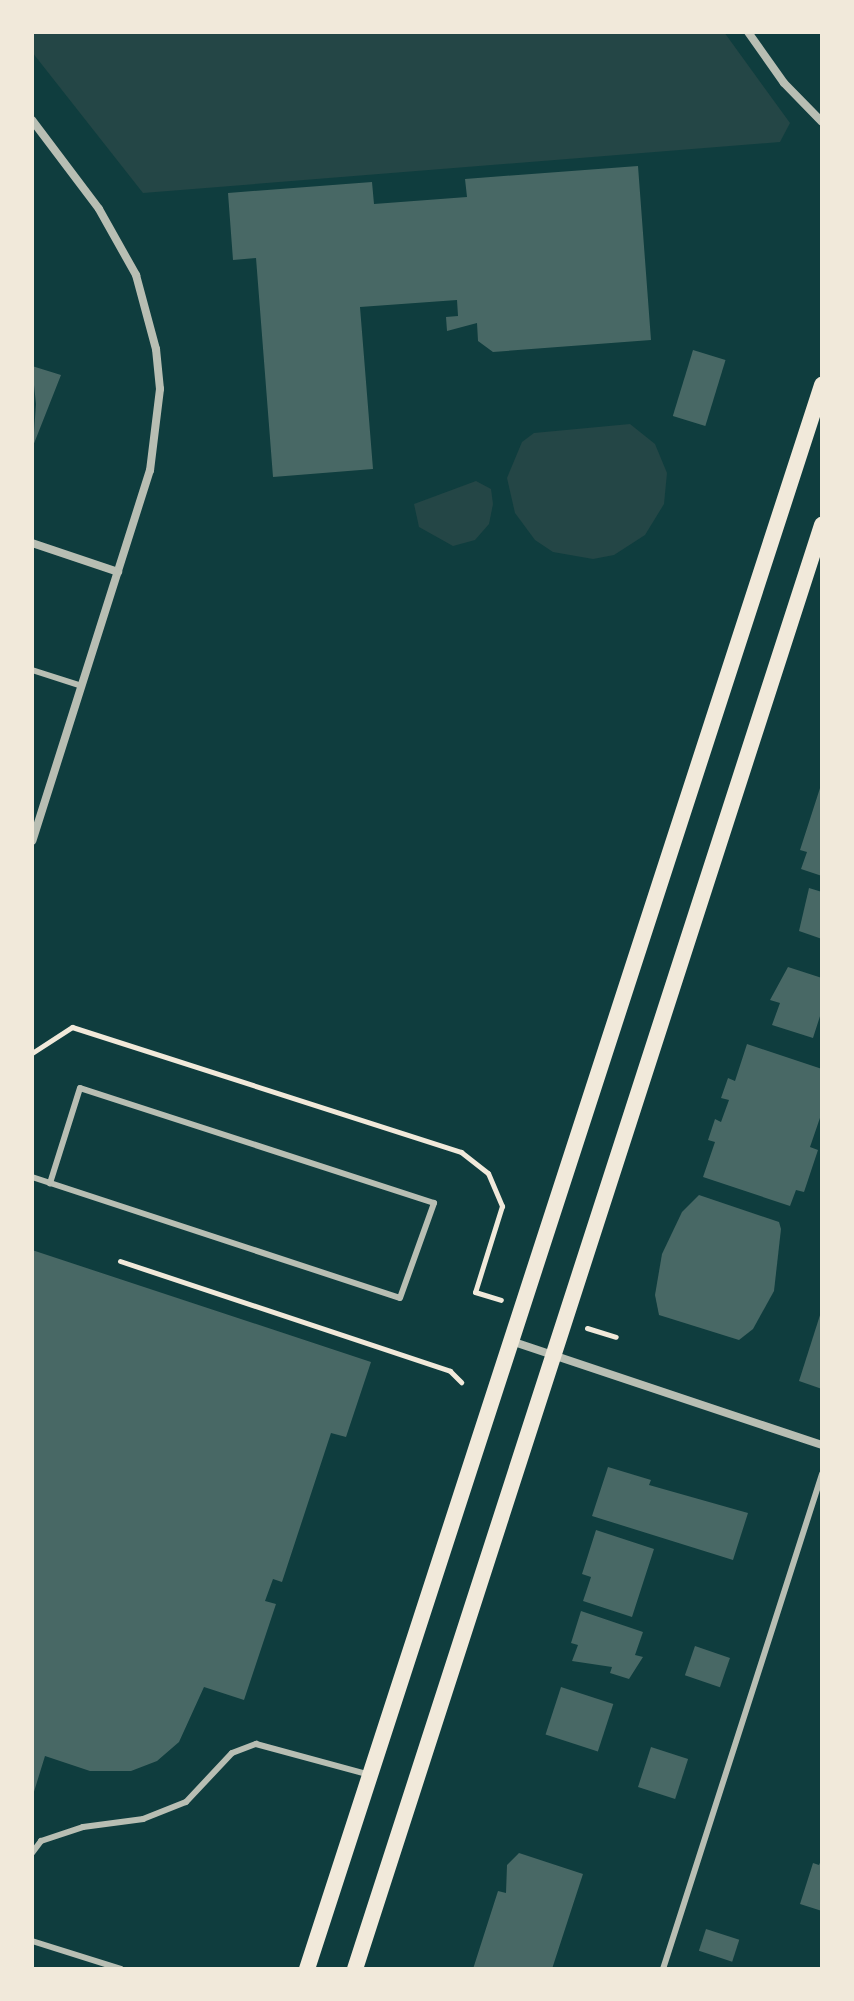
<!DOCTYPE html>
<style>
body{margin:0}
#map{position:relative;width:854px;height:2001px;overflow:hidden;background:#0f3d3e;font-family:"Exo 2",sans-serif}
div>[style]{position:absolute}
.green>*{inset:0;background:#244646}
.building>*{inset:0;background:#486865;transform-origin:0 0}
.path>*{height:5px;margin:-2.5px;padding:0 2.5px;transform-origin:2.5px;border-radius:2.5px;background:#f1e9da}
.service>*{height:6px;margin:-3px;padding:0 3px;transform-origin:3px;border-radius:3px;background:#b8beb3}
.minor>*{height:8px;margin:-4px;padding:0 4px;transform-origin:4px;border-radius:4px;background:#b8beb3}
.secondary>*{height:16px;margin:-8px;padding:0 8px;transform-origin:8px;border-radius:8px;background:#f1e9da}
span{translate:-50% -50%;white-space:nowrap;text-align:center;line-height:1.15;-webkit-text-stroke:8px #f1e9da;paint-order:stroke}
.frame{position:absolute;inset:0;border:34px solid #f1e9da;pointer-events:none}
</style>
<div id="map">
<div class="green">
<i style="clip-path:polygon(32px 32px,724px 32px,790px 123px,780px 142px,143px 193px,32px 52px)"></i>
<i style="clip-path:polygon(630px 424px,655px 444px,667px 473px,664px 504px,645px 535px,614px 555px,593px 559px,553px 552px,535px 540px,515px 513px,507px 478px,522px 442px,534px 433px)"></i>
<i style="clip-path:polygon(476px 481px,491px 489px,493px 504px,489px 524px,475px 540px,453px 546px,419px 527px,414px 504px)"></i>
</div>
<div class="building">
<i style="clip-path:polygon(638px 166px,651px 340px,493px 352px,478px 341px,477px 323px,447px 331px,446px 317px,458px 316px,457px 300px,360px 307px,373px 469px,273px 477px,256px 258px,233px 260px,228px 193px,372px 182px,374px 204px,467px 197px,465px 179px)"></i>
<i style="left:693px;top:350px;width:34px;height:69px;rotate:17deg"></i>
<i style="clip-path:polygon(32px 366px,61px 375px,33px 446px,36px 404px)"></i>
<i style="clip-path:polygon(821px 785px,822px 785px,822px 876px,801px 869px,807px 852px,800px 850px)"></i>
<i style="clip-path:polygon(809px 888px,822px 892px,822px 939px,799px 931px)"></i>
<i style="clip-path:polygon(788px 967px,822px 978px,822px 1010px,813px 1038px,772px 1025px,780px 1003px,770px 1000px)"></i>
<i style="clip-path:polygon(747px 1044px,822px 1069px,822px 1112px,810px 1147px,818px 1150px,804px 1192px,796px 1190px,790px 1206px,703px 1177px,715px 1142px,708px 1140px,715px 1119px,721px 1122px,729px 1100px,721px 1098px,728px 1078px,735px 1081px)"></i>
<i style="clip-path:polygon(699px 1195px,779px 1222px,781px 1229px,774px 1291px,753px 1329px,739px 1340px,659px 1315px,655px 1295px,662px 1254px,682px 1212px)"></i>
<i style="clip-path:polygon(32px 1250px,371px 1362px,346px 1437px,331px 1433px,282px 1582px,273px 1579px,265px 1601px,276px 1604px,244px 1700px,204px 1687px,179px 1742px,157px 1761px,131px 1771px,90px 1771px,45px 1756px,33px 1795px)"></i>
<i style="clip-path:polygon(821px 1312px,822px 1312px,822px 1389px,799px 1381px)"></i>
<i style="clip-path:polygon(608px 1467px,651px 1480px,649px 1485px,748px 1513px,733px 1560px,592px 1516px)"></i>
<i style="clip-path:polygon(596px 1530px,654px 1549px,632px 1617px,583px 1601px,591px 1577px,582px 1574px)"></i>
<i style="clip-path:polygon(581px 1611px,643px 1632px,635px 1655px,643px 1657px,629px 1679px,610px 1673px,612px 1667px,572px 1661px,578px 1645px,571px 1643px)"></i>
<i style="left:695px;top:1646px;width:37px;height:31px;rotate:19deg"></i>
<i style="left:561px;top:1687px;width:55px;height:50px;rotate:18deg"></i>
<i style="left:651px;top:1747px;width:39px;height:42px;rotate:18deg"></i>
<i style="clip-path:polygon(519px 1853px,583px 1874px,552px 1969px,473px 1969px,498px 1891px,506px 1893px,507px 1865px)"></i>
<i style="clip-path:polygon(822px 1858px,822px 1911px,800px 1904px,813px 1863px,819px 1865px)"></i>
<i style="left:706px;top:1929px;width:35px;height:23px;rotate:18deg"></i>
</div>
<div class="path">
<i style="left:32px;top:1053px;width:48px;rotate:-33deg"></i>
<i style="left:72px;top:1027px;width:409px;rotate:17.8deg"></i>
<i style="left:461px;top:1152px;width:34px;rotate:38deg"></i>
<i style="left:488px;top:1173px;width:36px;rotate:67deg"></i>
<i style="left:502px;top:1206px;width:90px;rotate:107.4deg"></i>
<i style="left:475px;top:1292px;width:27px;rotate:17deg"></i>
<i style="left:120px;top:1261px;width:348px;rotate:18.4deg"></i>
<i style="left:450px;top:1371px;width:16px;rotate:45deg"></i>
<i style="left:587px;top:1328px;width:30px;rotate:17deg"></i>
</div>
<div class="service">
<i style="left:32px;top:670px;width:52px;rotate:17.7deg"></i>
<i style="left:32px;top:1177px;width:387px;rotate:18.2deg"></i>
<i style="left:400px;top:1298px;width:101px;rotate:-70.3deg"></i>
<i style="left:434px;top:1203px;width:372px;rotate:-162deg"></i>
<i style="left:80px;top:1088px;width:100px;rotate:107.5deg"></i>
<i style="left:32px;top:1853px;width:15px;rotate:-53deg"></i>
<i style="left:41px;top:1841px;width:44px;rotate:-18.4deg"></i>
<i style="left:83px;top:1827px;width:61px;rotate:-7.6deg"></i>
<i style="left:143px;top:1819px;width:46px;rotate:-21.6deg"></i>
<i style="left:186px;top:1802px;width:67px;rotate:-46.8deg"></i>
<i style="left:232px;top:1753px;width:26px;rotate:-21deg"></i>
<i style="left:256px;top:1744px;width:118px;rotate:15.2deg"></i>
<i style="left:32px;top:1941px;width:93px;rotate:17.5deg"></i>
<i style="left:663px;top:1969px;width:520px;rotate:-72.19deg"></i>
</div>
<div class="minor">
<i style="left:748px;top:32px;width:62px;rotate:54.8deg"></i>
<i style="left:784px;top:83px;width:54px;rotate:45.7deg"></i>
<i style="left:32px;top:120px;width:111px;rotate:53deg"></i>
<i style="left:99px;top:209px;width:76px;rotate:60.7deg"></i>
<i style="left:136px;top:275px;width:77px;rotate:74.9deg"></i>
<i style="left:156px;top:349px;width:40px;rotate:84.3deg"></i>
<i style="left:160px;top:389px;width:82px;rotate:97deg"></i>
<i style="left:150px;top:470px;width:389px;rotate:107.6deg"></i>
<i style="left:32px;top:543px;width:91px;rotate:18.6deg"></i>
<i style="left:511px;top:1341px;width:328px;rotate:18.5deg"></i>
</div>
<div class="secondary">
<i style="left:307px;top:1969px;width:1666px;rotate:-71.99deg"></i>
<i style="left:355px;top:1969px;width:1518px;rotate:-72.08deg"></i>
</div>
<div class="frame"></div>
</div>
